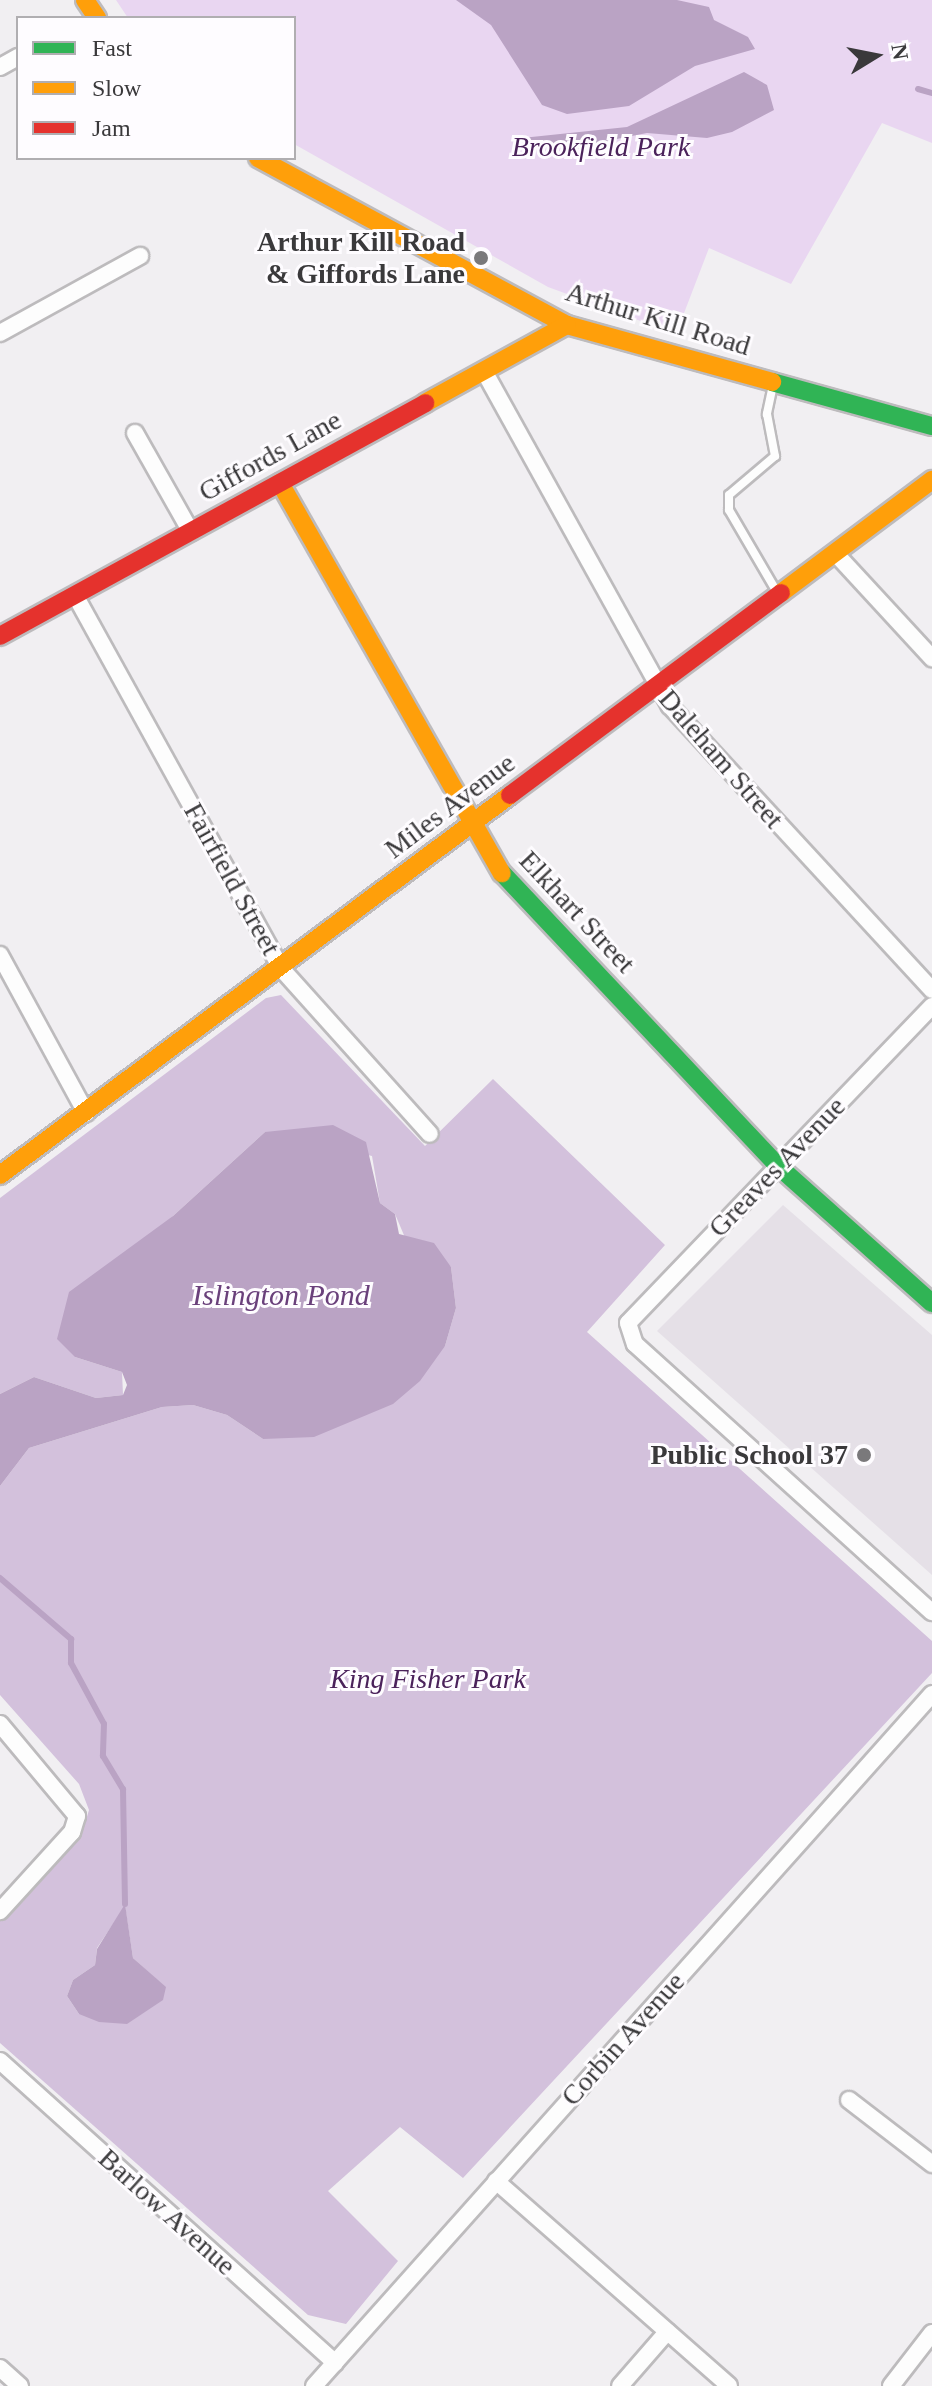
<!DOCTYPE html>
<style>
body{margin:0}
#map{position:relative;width:932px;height:2386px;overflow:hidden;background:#f1eff2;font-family:Georgia,serif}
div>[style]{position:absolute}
.built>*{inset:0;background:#e5e0e7}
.green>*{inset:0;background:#e9d6f1}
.forest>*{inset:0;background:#d3c1dc}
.water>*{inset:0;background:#baa3c4}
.stream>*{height:6px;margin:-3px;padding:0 3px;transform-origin:3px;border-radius:3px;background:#baa3c4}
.roads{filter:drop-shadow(2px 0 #bdbbbd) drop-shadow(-2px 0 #bdbbbd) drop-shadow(0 2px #bdbbbd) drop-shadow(0 -2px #bdbbbd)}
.lane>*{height:8px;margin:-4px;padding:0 4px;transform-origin:4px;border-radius:4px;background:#fdfdfd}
.street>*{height:16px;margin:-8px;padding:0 8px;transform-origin:8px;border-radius:8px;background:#fdfdfd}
.fast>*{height:18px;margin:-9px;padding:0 9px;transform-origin:9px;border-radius:9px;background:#30b455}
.slow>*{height:18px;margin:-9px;padding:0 9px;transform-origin:9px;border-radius:9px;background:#ff9f0a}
.jam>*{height:18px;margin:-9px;padding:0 9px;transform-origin:9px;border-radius:9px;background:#e5322d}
.dots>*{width:22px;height:22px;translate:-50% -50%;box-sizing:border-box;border:4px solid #fefcff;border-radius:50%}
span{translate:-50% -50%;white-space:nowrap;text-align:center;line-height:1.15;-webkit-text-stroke:6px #fefcff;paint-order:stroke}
.park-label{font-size:28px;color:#4b225b;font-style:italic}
.poi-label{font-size:28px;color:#3a393b;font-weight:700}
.right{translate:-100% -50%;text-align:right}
.street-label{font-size:28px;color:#3a393b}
.water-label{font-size:30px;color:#6a407b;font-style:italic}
.legend{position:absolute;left:16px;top:16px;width:280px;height:144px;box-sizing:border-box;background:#fefcff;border:2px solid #b0aeb1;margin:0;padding:10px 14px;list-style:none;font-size:24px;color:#3a393b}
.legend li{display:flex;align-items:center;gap:16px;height:40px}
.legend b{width:40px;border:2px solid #b0aeb1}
.north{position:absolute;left:836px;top:16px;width:80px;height:80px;-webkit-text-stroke:6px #fefcff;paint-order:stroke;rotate:80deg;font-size:22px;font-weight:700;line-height:32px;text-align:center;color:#3a393b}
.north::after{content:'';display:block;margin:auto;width:28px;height:36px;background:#3a393b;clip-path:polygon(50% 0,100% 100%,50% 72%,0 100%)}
</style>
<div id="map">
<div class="built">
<i style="clip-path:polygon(783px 1205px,932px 1335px,932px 1575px,657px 1331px)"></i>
</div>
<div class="green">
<i style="clip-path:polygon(116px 0,932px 0,932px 143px,882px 123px,791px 284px,709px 248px,676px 334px,548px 287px,294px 144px,294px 18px,128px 18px)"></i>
</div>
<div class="forest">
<i style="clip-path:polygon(evenodd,281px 995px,425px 1146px,493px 1079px,665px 1245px,587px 1332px,932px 1641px,932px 1673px,463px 2178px,400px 2127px,328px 2191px,398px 2261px,346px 2324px,308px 2315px,0 2043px,0 1920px,82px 1833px,89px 1810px,79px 1784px,0 1695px,0 1486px,29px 1448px,162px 1407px,193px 1405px,227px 1415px,263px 1439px,445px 1346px,456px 1308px,451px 1267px,422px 1240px,406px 1240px,395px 1214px,380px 1203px,372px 1156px,265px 1132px,173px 1216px,75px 1357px,122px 1372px,123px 1395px,96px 1398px,34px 1377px,0 1394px,0 1198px,266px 998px,281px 995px,125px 1906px,133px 1958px,165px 1987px,79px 2014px,67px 1996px,73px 1980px,95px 1965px,97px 1948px,125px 1906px)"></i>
</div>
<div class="water">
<i style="clip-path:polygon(456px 0,677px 0,709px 7px,714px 20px,748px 37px,755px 49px,695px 66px,629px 106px,567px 114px,542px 105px,491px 25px)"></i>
<i style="clip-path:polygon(744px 72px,767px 85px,774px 110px,732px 132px,707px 138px,647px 133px,571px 148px,522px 138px,627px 127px)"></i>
<i style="clip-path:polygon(333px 1125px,366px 1142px,380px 1203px,395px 1214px,399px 1234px,434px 1243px,451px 1267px,456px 1308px,445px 1346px,420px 1381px,393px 1404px,314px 1437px,263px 1439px,227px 1415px,193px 1405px,162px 1407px,29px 1448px,0 1486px,0 1394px,34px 1377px,96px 1398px,123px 1395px,127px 1385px,122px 1372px,75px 1357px,57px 1339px,69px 1292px,173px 1216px,265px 1132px)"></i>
<i style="clip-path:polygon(125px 1904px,133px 1958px,166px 1987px,163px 2000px,127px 2024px,99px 2022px,79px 2014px,67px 1996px,73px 1980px,95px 1965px,97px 1949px)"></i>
</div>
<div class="stream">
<i style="left:918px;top:89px;width:15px;rotate:16deg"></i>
<i style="left:0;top:1578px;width:94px;rotate:40.7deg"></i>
<i style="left:71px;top:1639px;width:24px;rotate:90deg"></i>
<i style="left:71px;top:1663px;width:69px;rotate:61.6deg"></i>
<i style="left:104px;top:1724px;width:32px;rotate:92deg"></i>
<i style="left:103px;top:1756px;width:39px;rotate:59deg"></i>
<i style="left:123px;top:1789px;width:115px;rotate:89deg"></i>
</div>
<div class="roads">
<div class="lane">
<i style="left:773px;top:385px;width:30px;rotate:102deg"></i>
<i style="left:767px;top:414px;width:43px;rotate:79.2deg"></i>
<i style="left:775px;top:456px;width:60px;rotate:139.7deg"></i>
<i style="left:729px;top:495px;width:15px;rotate:90deg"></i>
<i style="left:729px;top:510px;width:95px;rotate:59.7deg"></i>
</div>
<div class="street">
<i style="left:0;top:67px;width:21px;rotate:-29deg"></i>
<i style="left:0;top:333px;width:160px;rotate:-28.8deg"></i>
<i style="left:484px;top:371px;width:383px;rotate:61deg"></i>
<i style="left:670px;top:706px;width:386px;rotate:47.3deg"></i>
<i style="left:135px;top:433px;width:114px;rotate:60.5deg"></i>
<i style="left:836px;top:554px;width:142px;rotate:47.3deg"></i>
<i style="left:75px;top:595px;width:425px;rotate:61.1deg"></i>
<i style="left:280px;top:967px;width:224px;rotate:48.1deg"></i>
<i style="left:0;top:955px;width:180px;rotate:61.4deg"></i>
<i style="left:932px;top:1006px;width:439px;rotate:133.8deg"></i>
<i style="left:628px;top:1323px;width:22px;rotate:72deg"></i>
<i style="left:635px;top:1344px;width:400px;rotate:42.1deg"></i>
<i style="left:0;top:1724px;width:120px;rotate:50.1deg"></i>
<i style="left:77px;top:1816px;width:17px;rotate:107deg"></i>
<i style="left:72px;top:1832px;width:107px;rotate:132.3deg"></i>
<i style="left:0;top:2061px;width:451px;rotate:42deg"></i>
<i style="left:849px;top:2100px;width:105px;rotate:37.6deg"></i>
<i style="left:496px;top:2181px;width:310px;rotate:41.3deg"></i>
<i style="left:0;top:2368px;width:27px;rotate:42deg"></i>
<i style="left:314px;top:2386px;width:928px;rotate:-48.23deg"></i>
<i style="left:620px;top:2386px;width:72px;rotate:-49deg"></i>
<i style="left:891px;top:2386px;width:67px;rotate:-52.3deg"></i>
</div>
<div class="fast">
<i style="left:772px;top:382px;width:166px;rotate:15.4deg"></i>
<i style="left:502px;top:873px;width:403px;rotate:46.7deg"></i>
<i style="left:778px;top:1166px;width:206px;rotate:41.7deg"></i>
</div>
<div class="slow">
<i style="left:85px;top:0;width:22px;rotate:56deg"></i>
<i style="left:258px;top:158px;width:351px;rotate:28.4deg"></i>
<i style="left:567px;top:325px;width:213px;rotate:15.5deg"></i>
<i style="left:425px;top:403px;width:162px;rotate:-28.8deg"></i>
<i style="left:280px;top:483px;width:449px;rotate:60.4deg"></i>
<i style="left:781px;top:593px;width:189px;rotate:-36.8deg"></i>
<i style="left:0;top:1175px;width:636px;rotate:-36.69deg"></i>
</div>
<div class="jam">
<i style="left:0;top:636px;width:485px;rotate:-28.7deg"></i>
<i style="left:510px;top:795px;width:338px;rotate:-36.7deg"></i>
</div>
</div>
<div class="dots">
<i style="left:481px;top:258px;background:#7a797b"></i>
<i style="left:864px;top:1455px;background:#7a797b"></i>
</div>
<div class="park-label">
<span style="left:601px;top:147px">Brookfield Park</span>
<span style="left:428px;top:1679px">King Fisher Park</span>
</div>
<div class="poi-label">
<span class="right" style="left:465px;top:258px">Arthur Kill Road<br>&amp; Giffords Lane</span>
<span class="right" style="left:848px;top:1455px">Public School 37</span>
</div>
<div class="street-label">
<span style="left:658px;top:319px;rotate:17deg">Arthur Kill Road</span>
<span style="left:270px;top:456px;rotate:-29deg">Giffords Lane</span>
<span style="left:721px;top:759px;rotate:49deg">Daleham Street</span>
<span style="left:450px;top:806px;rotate:-37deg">Miles Avenue</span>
<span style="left:232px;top:879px;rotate:61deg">Fairfield Street</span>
<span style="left:577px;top:912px;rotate:47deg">Elkhart Street</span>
<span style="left:777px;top:1167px;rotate:-46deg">Greaves Avenue</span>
<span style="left:623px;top:2039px;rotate:-48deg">Corbin Avenue</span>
<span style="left:167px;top:2212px;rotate:42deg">Barlow Avenue</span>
</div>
<div class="water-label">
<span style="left:281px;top:1295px">Islington Pond</span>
</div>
<ul class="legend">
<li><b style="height:10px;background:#30b455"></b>Fast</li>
<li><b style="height:10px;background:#ff9f0a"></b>Slow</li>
<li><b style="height:10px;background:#e5322d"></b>Jam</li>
</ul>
<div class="north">N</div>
</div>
